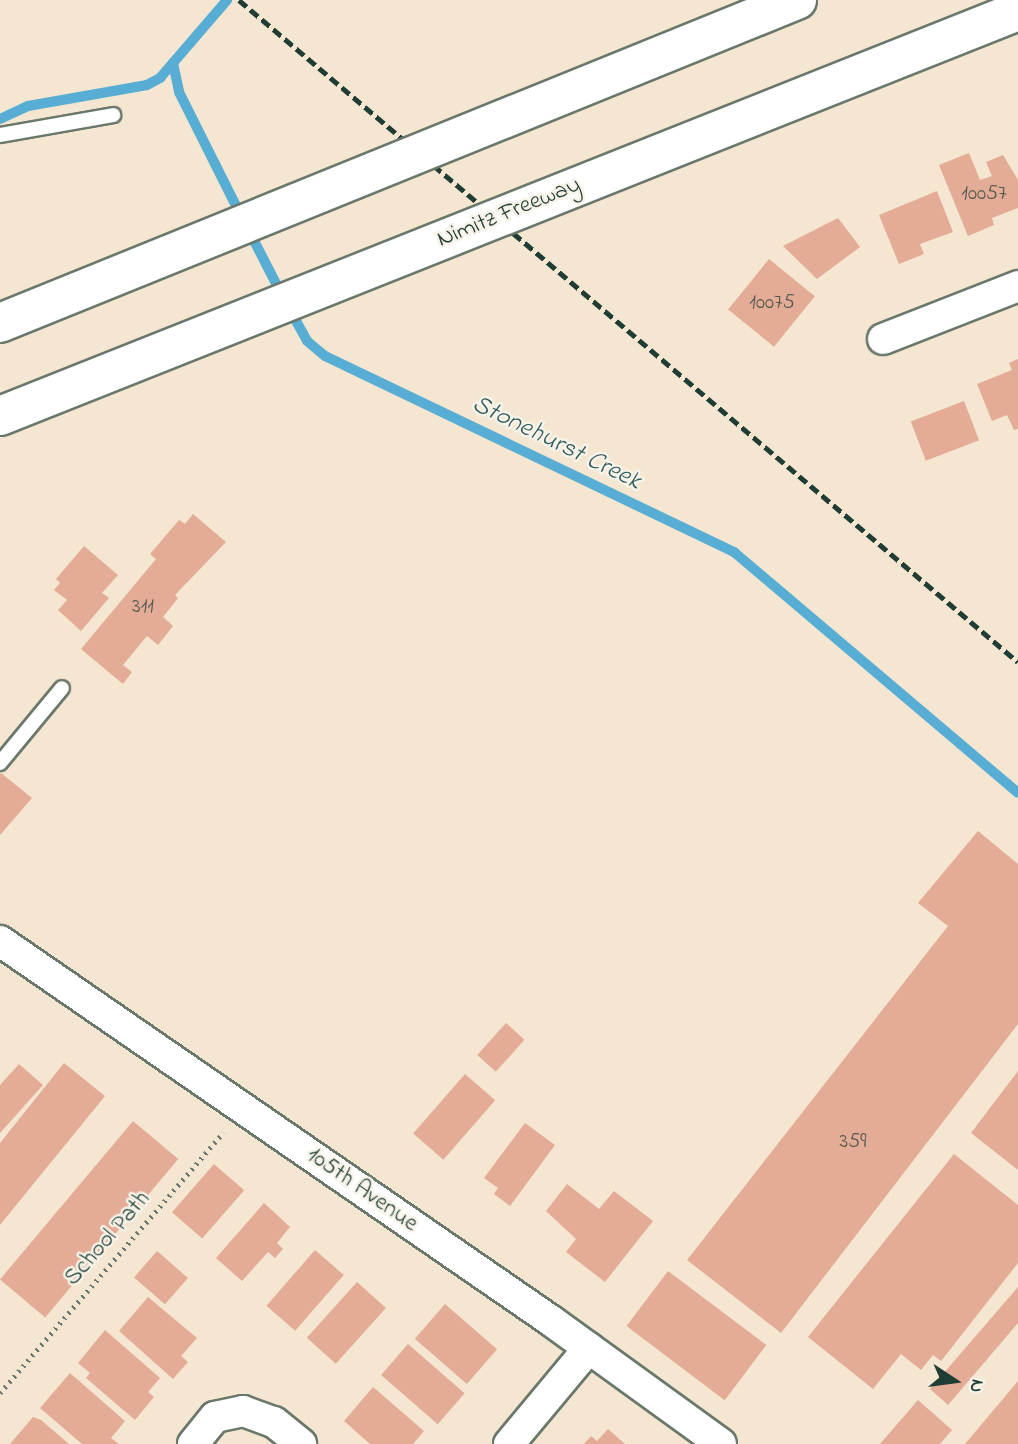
<!DOCTYPE html>
<style>
body{margin:0}
#map{position:relative;width:1018px;height:1444px;overflow:hidden;background:#f4e6d0;font-family:"Indie Flower",sans-serif}
div>[style]{position:absolute}
.stream>*{height:10px;margin:-5px;padding:0 5px;transform-origin:5px;border-radius:5px;background:#58add4}
.building>*{inset:0;background:#e4ac96;transform-origin:0 0}
.path>*{height:4.5px;margin-top:-2.25px;transform-origin:0;background:repeating-linear-gradient(90deg,#6a786b 0 2px,transparent 0 7px)}
.roads{filter:drop-shadow(2px 0 #6a786b) drop-shadow(-2px 0 #6a786b) drop-shadow(0 2px #6a786b) drop-shadow(0 -2px #6a786b)}
.lane>*{height:14px;margin:-7px;padding:0 7px;transform-origin:7px;border-radius:7px;background:#fff}
.street>*{height:30px;margin:-15px;padding:0 15px;transform-origin:15px;border-radius:15px;background:#fff}
.rail>*{height:5px;margin-top:-2.5px;transform-origin:0;background:repeating-linear-gradient(90deg,#1f3d34 0 10px,transparent 0 15px)}
.bridges{filter:drop-shadow(2px 0 #6a786b) drop-shadow(-2px 0 #6a786b) drop-shadow(0 2px #6a786b) drop-shadow(0 -2px #6a786b)}
.highway-bridge>*{height:38px;margin:-19px;padding:0 19px;transform-origin:19px;border-radius:19px;background:#fff}
span{translate:-50% -50%;white-space:nowrap;text-align:center;line-height:1.15;-webkit-text-stroke:5px #f7f3e8;paint-order:stroke}
.number-label{font-size:21px;color:#50594c}
.number-label span{-webkit-text-stroke-width:0}
.street-label{font-size:24px;color:#1f3d34}
.water-label{font-size:26px;color:#2d595c;font-style:italic}
.north{position:absolute;left:920px;top:1346px;width:70px;height:70px;-webkit-text-stroke:5px #f7f3e8;paint-order:stroke;rotate:103deg;font-size:19px;font-weight:700;line-height:28px;text-align:center;color:#1f3d34}
.north::after{content:'';display:block;margin:auto;width:24px;height:32px;background:#1f3d34;clip-path:polygon(50% 0,100% 100%,50% 72%,0 100%)}
</style>
<div id="map">
<div class="stream">
<i style="left:173px;top:63px;width:30px;rotate:78deg"></i>
<i style="left:179px;top:92px;width:139px;rotate:63.4deg"></i>
<i style="left:0;top:119px;width:31px;rotate:-25deg"></i>
<i style="left:28px;top:106px;width:121px;rotate:-10deg"></i>
<i style="left:147px;top:85px;width:15px;rotate:-28deg"></i>
<i style="left:160px;top:78px;width:103px;rotate:-49.3deg"></i>
<i style="left:248px;top:229px;width:76px;rotate:62.8deg"></i>
<i style="left:290px;top:310px;width:35px;rotate:61deg"></i>
<i style="left:307px;top:341px;width:23px;rotate:40deg"></i>
<i style="left:325px;top:356px;width:454px;rotate:25.6deg"></i>
<i style="left:734px;top:552px;width:372px;rotate:40.3deg"></i>
</div>
<div class="building">
<i style="clip-path:polygon(969px 153px,980px 180px,992px 176px,986px 162px,1003px 155px,1018px 180px,1018px 208px,992px 218px,994px 225px,968px 236px,939px 165px)"></i>
<i style="clip-path:polygon(937px 191px,953px 232px,920px 244px,924px 254px,899px 264px,879px 215px)"></i>
<i style="clip-path:polygon(838px 218px,860px 247px,817px 279px,783px 246px)"></i>
<i style="left:769px;top:259px;width:59px;height:65px;rotate:39deg"></i>
<i style="clip-path:polygon(1018px 359px,1018px 429px,1014px 430px,1007px 415px,992px 421px,977px 384px,1012px 370px,1009px 363px)"></i>
<i style="left:964px;top:401px;width:42px;height:57px;rotate:69deg"></i>
<i style="clip-path:polygon(193px 514px,226px 542px,175px 595px,178px 598px,163px 617px,173px 626px,158px 645px,147px 636px,123px 665px,132px 672px,123px 684px,81px 649px,156px 559px,150px 554px,179px 520px,185px 524px)"></i>
<i style="clip-path:polygon(84px 546px,118px 575px,102px 593px,109px 598px,81px 631px,58px 610px,67px 600px,54px 590px,60px 583px,56px 579px)"></i>
<i style="clip-path:polygon(1px 773px,32px 798px,0 835px,0 774px)"></i>
<i style="clip-path:polygon(978px 831px,1018px 864px,1018px 1024px,781px 1333px,687px 1260px,948px 926px,918px 903px)"></i>
<i style="left:506px;top:1023px;width:25px;height:43px;rotate:42deg"></i>
<i style="clip-path:polygon(64px 1063px,105px 1096px,0 1225px,0 1143px)"></i>
<i style="clip-path:polygon(19px 1064px,43px 1085px,0 1133px,0 1085px)"></i>
<i style="clip-path:polygon(1018px 1071px,1018px 1170px,971px 1133px)"></i>
<i style="left:465px;top:1074px;width:40px;height:79px;rotate:41deg"></i>
<i style="left:133px;top:1121px;width:59px;height:207px;rotate:40deg"></i>
<i style="clip-path:polygon(525px 1123px,555px 1145px,510px 1206px,494px 1194px,498px 1188px,484px 1178px)"></i>
<i style="clip-path:polygon(954px 1154px,1018px 1205px,1018px 1263px,941px 1361px,933px 1355px,921px 1370px,901px 1354px,873px 1389px,808px 1337px)"></i>
<i style="left:214px;top:1164px;width:40px;height:64px;rotate:41deg"></i>
<i style="clip-path:polygon(567px 1184px,599px 1209px,614px 1191px,653px 1221px,605px 1282px,566px 1252px,576px 1239px,546px 1211px)"></i>
<i style="clip-path:polygon(264px 1203px,290px 1227px,277px 1243px,283px 1249px,275px 1258px,268px 1252px,242px 1281px,216px 1258px)"></i>
<i style="left:315px;top:1250px;width:38px;height:74px;rotate:41deg"></i>
<i style="left:157px;top:1251px;width:41px;height:35px;rotate:41deg"></i>
<i style="left:668px;top:1271px;width:123px;height:69px;rotate:37deg"></i>
<i style="left:357px;top:1282px;width:39px;height:75px;rotate:42deg"></i>
<i style="clip-path:polygon(1018px 1287px,1018px 1323px,948px 1405px,930px 1389px)"></i>
<i style="clip-path:polygon(148px 1297px,197px 1338px,181px 1356px,188px 1362px,173px 1379px,119px 1331px)"></i>
<i style="left:445px;top:1304px;width:69px;height:46px;rotate:41deg"></i>
<i style="clip-path:polygon(105px 1330px,160px 1378px,148px 1392px,154px 1397px,135px 1420px,86px 1378px,90px 1373px,78px 1363px)"></i>
<i style="left:408px;top:1344px;width:75px;height:41px;rotate:41deg"></i>
<i style="clip-path:polygon(70px 1373px,125px 1421px,111px 1438px,119px 1444px,82px 1444px,40px 1408px)"></i>
<i style="clip-path:polygon(1018px 1381px,1018px 1444px,965px 1444px)"></i>
<i style="clip-path:polygon(373px 1387px,424px 1431px,413px 1444px,370px 1444px,344px 1421px)"></i>
<i style="clip-path:polygon(918px 1400px,952px 1430px,940px 1444px,880px 1444px)"></i>
<i style="clip-path:polygon(33px 1417px,41px 1420px,69px 1444px,10px 1444px)"></i>
<i style="clip-path:polygon(608px 1429px,625px 1444px,584px 1444px,591px 1436px,597px 1441px)"></i>
</div>
<div class="path">
<i style="left:0;top:1393px;width:343px;rotate:-49.4deg"></i>
</div>
<div class="roads">
<div class="lane">
<i style="left:0;top:135px;width:115px;rotate:-10deg"></i>
<i style="left:0;top:763px;width:97px;rotate:-50.4deg"></i>
</div>
<div class="street">
<i style="left:883px;top:339px;width:145px;rotate:-21.4deg"></i>
<i style="left:0;top:941px;width:668px;rotate:34.57deg"></i>
<i style="left:550px;top:1320px;width:211px;rotate:35.9deg"></i>
<i style="left:193px;top:1444px;width:35px;rotate:-51deg"></i>
<i style="left:215px;top:1417px;width:29px;rotate:-12deg"></i>
<i style="left:243px;top:1411px;width:33px;rotate:20deg"></i>
<i style="left:274px;top:1422px;width:35px;rotate:39deg"></i>
<i style="left:509px;top:1444px;width:125px;rotate:-50.2deg"></i>
</div>
</div>
<div class="rail">
<i style="left:239px;top:0;width:1022px;rotate:40.36deg"></i>
</div>
<div class="bridges">
<div class="highway-bridge">
<i style="left:0;top:323px;width:860px;rotate:-22.06deg"></i>
<i style="left:0;top:416px;width:1096px;rotate:-21.69deg"></i>
</div>
</div>
<div class="number-label">
<span style="left:984px;top:194px">10057</span>
<span style="left:772px;top:303px">10075</span>
<span style="left:143px;top:607px">311</span>
<span style="left:853px;top:1142px">359</span>
</div>
<div class="street-label">
<span style="left:509px;top:213px;rotate:-22deg">Nimitz Freeway</span>
<span style="left:362px;top:1190px;rotate:35deg">105th Avenue</span>
<span style="left:108px;top:1239px;rotate:-49deg">School Path</span>
</div>
<div class="water-label">
<span style="left:556px;top:444px;rotate:26deg">Stonehurst Creek</span>
</div>
<div class="north">N</div>
</div>
